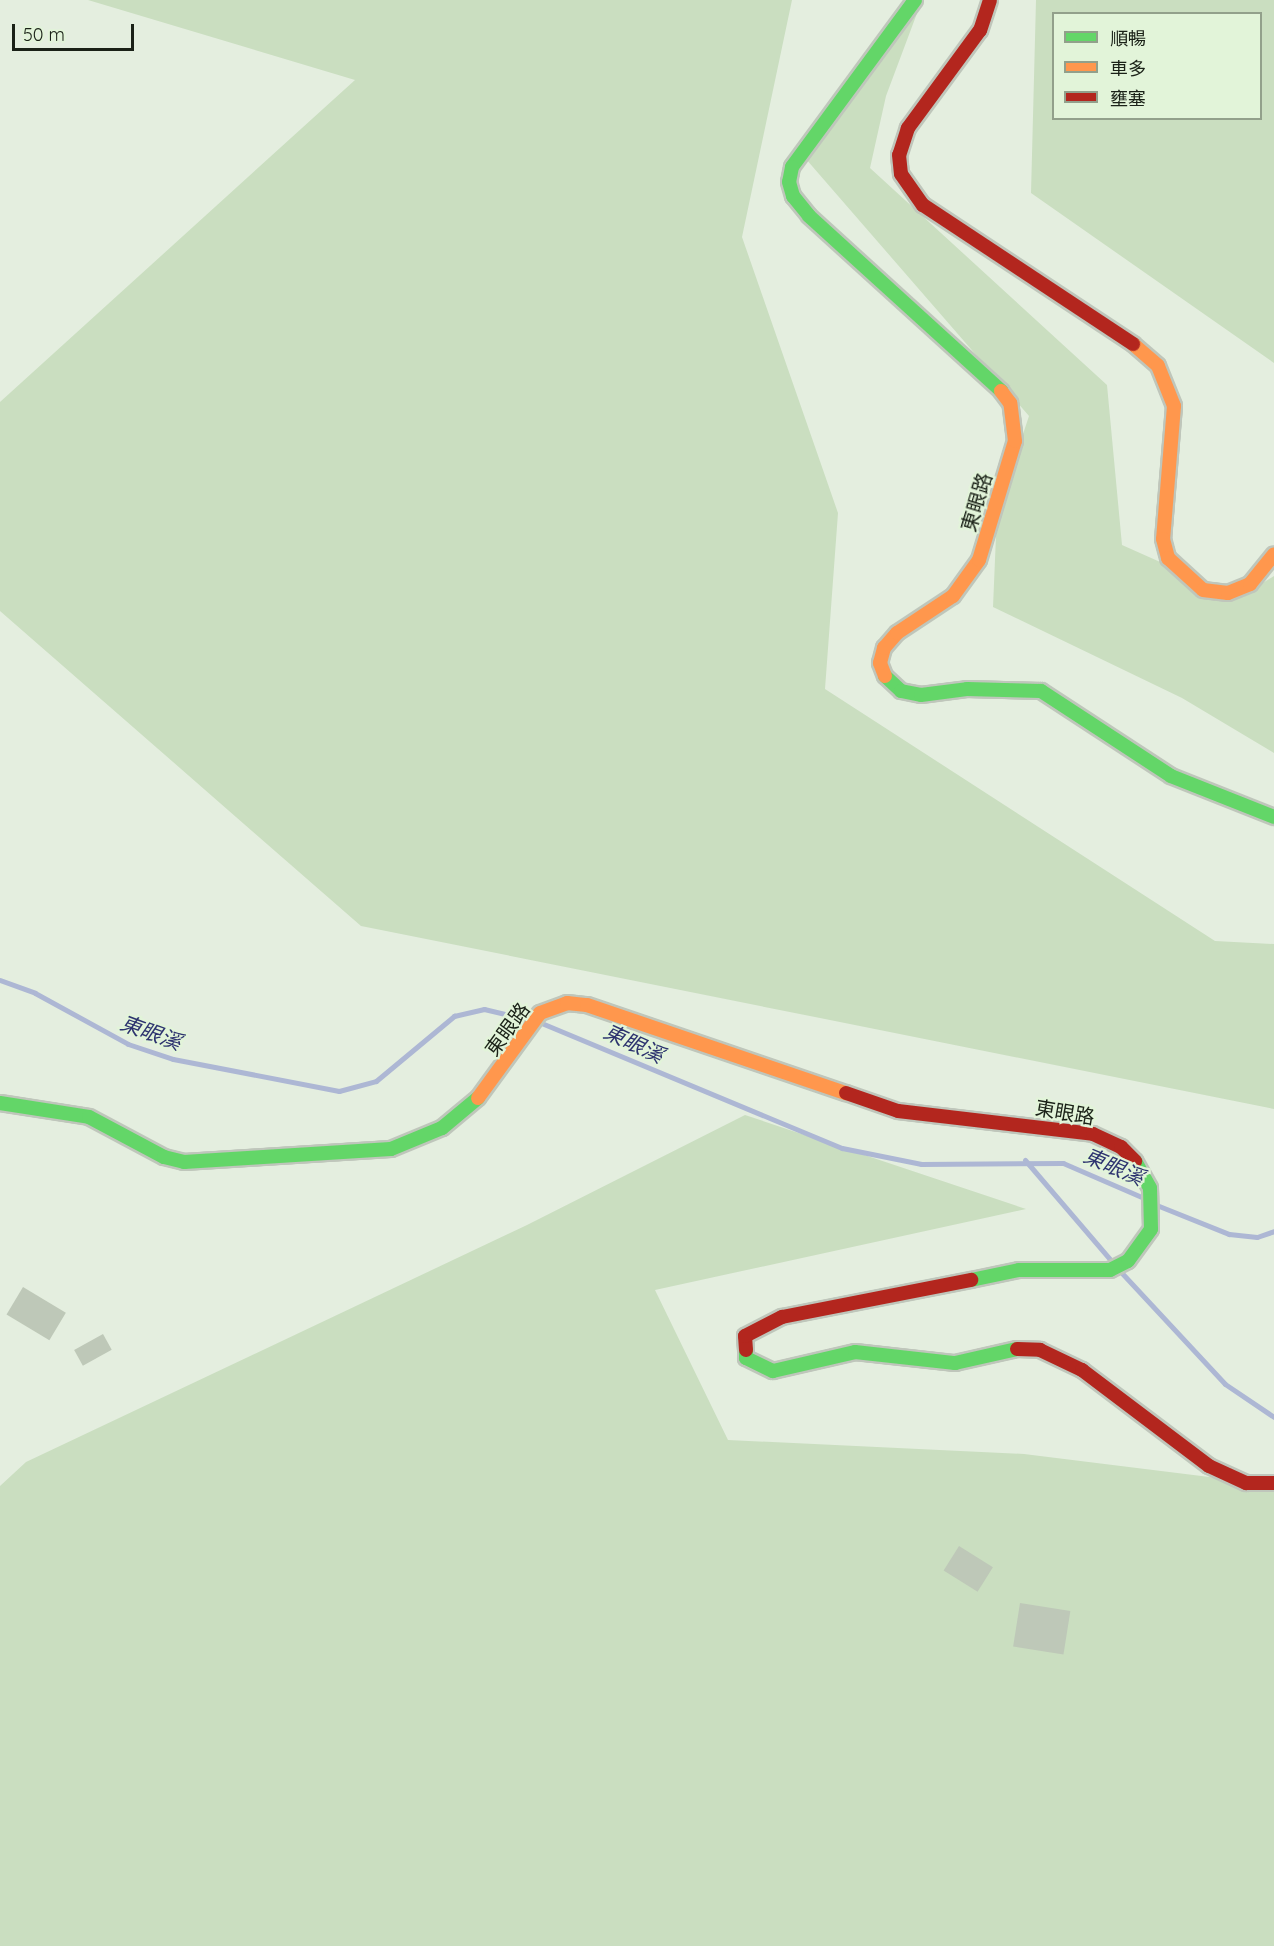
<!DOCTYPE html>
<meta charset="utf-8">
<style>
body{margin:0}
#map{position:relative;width:1274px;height:1946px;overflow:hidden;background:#e4eedf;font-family:Quicksand,"Noto Sans TC",sans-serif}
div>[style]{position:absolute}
.green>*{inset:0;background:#cadec0}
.stream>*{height:5px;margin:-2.5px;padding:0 2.5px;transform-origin:2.5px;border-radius:2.5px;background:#adb7d4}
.building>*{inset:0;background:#bec8b8;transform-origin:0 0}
.roads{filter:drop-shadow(2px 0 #bfc6bb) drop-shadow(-2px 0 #bfc6bb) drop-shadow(0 2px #bfc6bb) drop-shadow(0 -2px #bfc6bb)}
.fast>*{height:14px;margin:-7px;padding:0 7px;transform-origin:7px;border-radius:7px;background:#63d668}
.slow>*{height:14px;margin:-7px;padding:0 7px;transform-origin:7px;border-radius:7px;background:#ff974d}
.jam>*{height:14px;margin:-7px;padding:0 7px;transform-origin:7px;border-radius:7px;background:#b3261e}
span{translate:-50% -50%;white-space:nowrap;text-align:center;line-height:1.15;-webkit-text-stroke:4.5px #e2f4d9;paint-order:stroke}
.street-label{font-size:20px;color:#1a2117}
.water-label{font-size:21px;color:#2d336f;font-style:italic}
.legend{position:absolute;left:1052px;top:12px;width:210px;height:108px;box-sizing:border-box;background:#e2f4d9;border:2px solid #92a08b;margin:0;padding:8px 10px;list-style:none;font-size:18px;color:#1a2117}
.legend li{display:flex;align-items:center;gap:12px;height:30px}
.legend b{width:30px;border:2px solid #92a08b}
.scale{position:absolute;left:12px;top:24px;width:122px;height:27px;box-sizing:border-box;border:3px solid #1a2117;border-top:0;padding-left:8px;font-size:18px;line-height:21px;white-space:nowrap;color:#1a2117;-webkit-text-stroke:4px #e2f4d9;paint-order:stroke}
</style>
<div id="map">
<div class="green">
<i style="clip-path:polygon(88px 0,792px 0,742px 237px,838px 513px,825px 689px,1215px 941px,1274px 944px,1274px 1109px,361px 926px,0 611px,0 402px,355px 80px)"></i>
<i style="clip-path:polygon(922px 0,886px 96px,870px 168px,1107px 385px,1122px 545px,1223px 590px,1261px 584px,1274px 576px,1274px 753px,1182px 698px,993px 607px,997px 512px,1029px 416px,799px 151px)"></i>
<i style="clip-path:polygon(evenodd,1036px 0,1274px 0,1274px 363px,1031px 193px,1036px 0,1054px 14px,1260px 14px,1260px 118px,1054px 118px,1054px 14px)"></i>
<i style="clip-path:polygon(745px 1115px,1026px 1209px,655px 1290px,728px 1440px,1024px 1454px,1274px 1485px,1274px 1946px,0 1946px,0 1486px,26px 1462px,527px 1225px)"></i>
</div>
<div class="stream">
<i style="left:0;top:980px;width:37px;rotate:20deg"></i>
<i style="left:35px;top:993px;width:106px;rotate:28.7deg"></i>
<i style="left:128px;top:1044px;width:47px;rotate:18.4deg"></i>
<i style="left:173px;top:1059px;width:169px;rotate:10.9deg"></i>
<i style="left:339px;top:1091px;width:38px;rotate:-15deg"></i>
<i style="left:376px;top:1081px;width:102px;rotate:-39.8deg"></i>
<i style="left:454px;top:1016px;width:31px;rotate:-13deg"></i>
<i style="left:484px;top:1009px;width:47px;rotate:13.4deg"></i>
<i style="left:539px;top:1022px;width:328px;rotate:22.6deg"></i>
<i style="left:842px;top:1148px;width:81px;rotate:11.4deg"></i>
<i style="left:921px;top:1164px;width:142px;rotate:-0.4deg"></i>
<i style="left:1063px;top:1163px;width:90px;rotate:23.4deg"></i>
<i style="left:1025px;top:1160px;width:137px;rotate:49.4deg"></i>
<i style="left:1154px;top:1204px;width:81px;rotate:21.8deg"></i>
<i style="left:1229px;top:1234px;width:28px;rotate:6deg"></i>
<i style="left:1257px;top:1237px;width:18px;rotate:-19deg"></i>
<i style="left:1120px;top:1271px;width:154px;rotate:47.1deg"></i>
<i style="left:1225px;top:1384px;width:59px;rotate:34deg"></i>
</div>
<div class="building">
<i style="left:23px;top:1287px;width:50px;height:32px;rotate:31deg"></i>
<i style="left:103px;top:1334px;width:18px;height:33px;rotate:61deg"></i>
<i style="left:959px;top:1546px;width:40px;height:29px;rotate:32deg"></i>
<i style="left:1020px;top:1603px;width:51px;height:44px;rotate:9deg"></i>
</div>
<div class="roads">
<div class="fast">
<i style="left:915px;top:0;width:207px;rotate:126.4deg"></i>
<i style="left:792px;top:167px;width:15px;rotate:101deg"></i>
<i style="left:789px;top:182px;width:15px;rotate:74deg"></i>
<i style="left:793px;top:196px;width:26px;rotate:51deg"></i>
<i style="left:809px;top:216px;width:260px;rotate:42.3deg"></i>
<i style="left:885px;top:676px;width:22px;rotate:43deg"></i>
<i style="left:901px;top:691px;width:20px;rotate:11deg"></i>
<i style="left:921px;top:695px;width:46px;rotate:-7.4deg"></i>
<i style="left:967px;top:689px;width:74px;rotate:1.5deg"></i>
<i style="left:1041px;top:691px;width:155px;rotate:33.2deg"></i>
<i style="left:1171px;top:776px;width:111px;rotate:21.7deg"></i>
<i style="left:0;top:1103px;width:90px;rotate:8.9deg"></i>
<i style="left:89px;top:1117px;width:85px;rotate:28.1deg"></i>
<i style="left:164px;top:1157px;width:21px;rotate:14deg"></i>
<i style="left:184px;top:1162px;width:207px;rotate:-3.6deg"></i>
<i style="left:391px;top:1149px;width:55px;rotate:-22.4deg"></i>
<i style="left:442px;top:1128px;width:47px;rotate:-39.8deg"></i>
<i style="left:971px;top:1280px;width:49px;rotate:-11.8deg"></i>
<i style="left:1019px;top:1270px;width:91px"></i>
<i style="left:1110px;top:1270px;width:20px;rotate:-27deg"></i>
<i style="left:1128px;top:1261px;width:39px;rotate:-54deg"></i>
<i style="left:1151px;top:1229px;width:41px;rotate:-91.4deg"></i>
<i style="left:1150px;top:1188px;width:31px;rotate:-119deg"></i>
<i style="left:746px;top:1350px;width:8px;rotate:90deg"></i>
<i style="left:746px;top:1358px;width:30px;rotate:26deg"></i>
<i style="left:773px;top:1371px;width:84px;rotate:-13deg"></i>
<i style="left:855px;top:1352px;width:101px;rotate:6.3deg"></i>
<i style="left:955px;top:1363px;width:64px;rotate:-12.7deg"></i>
</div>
<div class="slow">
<i style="left:1133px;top:344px;width:33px;rotate:41deg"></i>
<i style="left:1158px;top:366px;width:43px;rotate:68.2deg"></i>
<i style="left:1174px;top:406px;width:133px;rotate:94.7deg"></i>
<i style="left:1163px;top:539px;width:20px;rotate:75deg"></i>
<i style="left:1168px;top:558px;width:47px;rotate:42.4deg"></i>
<i style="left:1203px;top:590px;width:25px;rotate:7deg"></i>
<i style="left:1228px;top:593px;width:24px;rotate:-22deg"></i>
<i style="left:1250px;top:584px;width:38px;rotate:-51deg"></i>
<i style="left:885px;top:676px;width:14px;rotate:-111deg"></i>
<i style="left:880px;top:663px;width:16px;rotate:-75deg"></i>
<i style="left:884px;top:648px;width:20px;rotate:-49deg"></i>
<i style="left:897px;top:633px;width:67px;rotate:-33.5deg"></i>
<i style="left:953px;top:596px;width:44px;rotate:-54.2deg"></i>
<i style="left:979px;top:560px;width:124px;rotate:-73.2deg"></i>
<i style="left:1015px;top:441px;width:38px;rotate:-97deg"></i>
<i style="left:1010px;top:403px;width:15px;rotate:-127deg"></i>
<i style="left:478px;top:1098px;width:105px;rotate:-53.9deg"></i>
<i style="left:540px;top:1013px;width:29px;rotate:-20deg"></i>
<i style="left:567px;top:1003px;width:20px;rotate:6deg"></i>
<i style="left:587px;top:1005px;width:274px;rotate:18.8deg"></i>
</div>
<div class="jam">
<i style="left:990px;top:0;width:32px;rotate:108deg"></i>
<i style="left:980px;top:30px;width:122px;rotate:126.3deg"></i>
<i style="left:908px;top:128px;width:28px;rotate:108deg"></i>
<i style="left:899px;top:155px;width:19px;rotate:84deg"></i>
<i style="left:901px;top:174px;width:38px;rotate:55deg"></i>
<i style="left:923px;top:205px;width:252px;rotate:33.5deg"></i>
<i style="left:846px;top:1093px;width:55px;rotate:19.1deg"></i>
<i style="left:898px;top:1111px;width:196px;rotate:6.7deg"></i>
<i style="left:1093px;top:1134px;width:31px;rotate:25deg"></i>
<i style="left:1121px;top:1147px;width:20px;rotate:45deg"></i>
<i style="left:1017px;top:1349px;width:23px;rotate:2deg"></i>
<i style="left:1040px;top:1350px;width:47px;rotate:25.5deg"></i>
<i style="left:1082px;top:1370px;width:159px;rotate:37.1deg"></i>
<i style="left:1209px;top:1466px;width:41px;rotate:24.7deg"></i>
<i style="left:1246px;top:1483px;width:28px"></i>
<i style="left:746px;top:1350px;width:14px;rotate:-94deg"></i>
<i style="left:745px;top:1336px;width:42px;rotate:-27.2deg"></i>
<i style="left:782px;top:1317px;width:193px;rotate:-11.1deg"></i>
</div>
</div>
<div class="street-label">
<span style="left:976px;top:502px;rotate:-73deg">東眼路</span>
<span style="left:507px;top:1029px;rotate:-54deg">東眼路</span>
<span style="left:1065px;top:1112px;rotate:10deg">東眼路</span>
</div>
<div class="water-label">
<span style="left:151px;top:1032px;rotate:20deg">東眼溪</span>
<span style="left:634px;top:1043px;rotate:25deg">東眼溪</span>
<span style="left:1114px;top:1166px;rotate:23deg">東眼溪</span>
</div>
<ul class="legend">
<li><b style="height:8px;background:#63d668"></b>順暢</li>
<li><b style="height:8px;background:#ff974d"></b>車多</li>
<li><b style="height:8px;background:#b3261e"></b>壅塞</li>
</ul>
<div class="scale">50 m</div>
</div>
